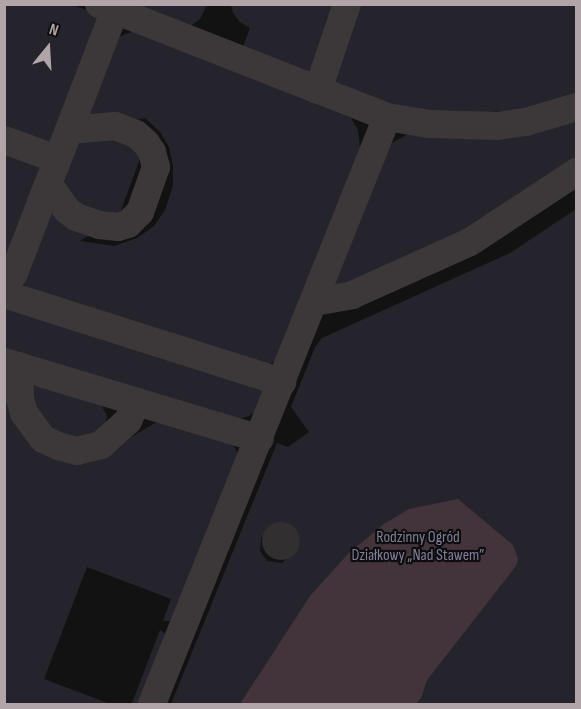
<!DOCTYPE html>
<meta charset="utf-8">
<style>
body{margin:0}
#map{position:relative;width:581px;height:709px;overflow:hidden;background:#131212;font-family:"Sofia Sans Condensed",sans-serif}
div>[style]{position:absolute}
.green>*{inset:0;background:#25242c}
.water>*{inset:0;background:#43343c}
.shadow>*{inset:0;background:#0007}
.building>*{inset:0;background:#322f30}
.round{border-radius:50%}
.minor>*{height:28px;margin:-14px;padding:0 14px;transform-origin:14px;border-radius:14px;background:#3c3839}
span{translate:-50% -50%;white-space:nowrap;text-align:center;line-height:1.15;-webkit-text-stroke:4.5px #0e0d0d;paint-order:stroke}
.park-label{font-size:16px;color:#807e9b}
.frame{position:absolute;inset:0;border:6px solid #b2a5a9;pointer-events:none}
.north{position:absolute;left:18px;top:18px;width:60px;height:60px;-webkit-text-stroke:4px #0e0d0d;paint-order:stroke;rotate:18deg;font-size:16px;font-weight:700;line-height:24px;text-align:center;color:#b2a5a9}
.north::after{content:'';display:block;margin:auto;width:21px;height:27px;background:#b2a5a9;clip-path:polygon(50% 0,100% 100%,50% 72%,0 100%)}
</style>
<div id="map">
<div class="green">
<i style="clip-path:polygon(4px 5px,72px 5px,103px 16px,54px 143px,5px 133px)"></i>
<i style="clip-path:polygon(116px 5px,207px 5px,200px 19px,192px 25px,184px 27px)"></i>
<i style="clip-path:polygon(231px 5px,340px 5px,314px 81px,241px 52px,250px 28px,240px 22px,233px 13px)"></i>
<i style="clip-path:polygon(353px 5px,576px 5px,576px 97px,534px 110px,426px 115px,327px 85px)"></i>
<i style="clip-path:polygon(134px 31px,351px 118px,358px 130px,361px 156px,277px 360px,268px 365px,25px 288px,23px 280px,49px 207px,96px 231px,80px 241px,114px 246px,137px 238px,154px 226px,165px 210px,173px 186px,173px 166px,169px 147px,160px 132px,145px 118px,125px 123px,82px 122px,116px 38px)"></i>
<i style="clip-path:polygon(576px 115px,576px 165px,485px 227px,327px 291px,384px 149px,395px 141px,408px 134px)"></i>
<i style="clip-path:polygon(114px 134px,141px 156px,120px 213px,85px 213px,63px 187px,75px 143px)"></i>
<i style="clip-path:polygon(5px 146px,44px 169px,5px 265px)"></i>
<i style="clip-path:polygon(576px 209px,576px 704px,171px 704px,277px 443px,288px 447px,309px 432px,291px 407px,315px 347px,322px 338px,510px 253px)"></i>
<i style="clip-path:polygon(4px 303px,271px 385px,259px 409px,249px 416px,236px 420px,5px 355px)"></i>
<i style="clip-path:polygon(36px 385px,102px 406px,107px 416px,105px 427px,75px 444px,38px 423px,31px 390px)"></i>
<i style="clip-path:polygon(5px 393px,25px 436px,128px 439px,155px 423px,170px 422px,231px 442px,240px 456px,171px 621px,163px 621px,171px 599px,87px 567px,44px 679px,110px 704px,5px 704px)"></i>
<i style="clip-path:polygon(160px 630px,166px 634px,138px 704px,132px 703px)"></i>
</div>
<div class="water">
<i style="clip-path:polygon(458px 499px,513px 545px,518px 559px,516px 566px,427px 680px,421px 698px,416px 704px,240px 704px,310px 596px,348px 554px,384px 524px,409px 509px)"></i>
</div>
<div class="shadow">
<i style="clip-path:polygon(275px 524px,288px 525px,298px 536px,297px 548px,282px 563px,267px 561px,260px 551px,261px 538px)"></i>
</div>
<div class="building">
<i class="round" style="left:262px;top:522px;width:38px;height:38px"></i>
</div>
<div class="minor">
<i style="left:99px;top:4px;width:309px;rotate:21.4deg"></i>
<i style="left:387px;top:117px;width:43px;rotate:9.5deg"></i>
<i style="left:429px;top:124px;width:68px;rotate:1.7deg"></i>
<i style="left:497px;top:126px;width:29px;rotate:-8deg"></i>
<i style="left:526px;top:122px;width:52px;rotate:-16.7deg"></i>
<i style="left:318px;top:90px;width:91px;rotate:-71.4deg"></i>
<i style="left:4px;top:140px;width:56px;rotate:19.7deg"></i>
<i style="left:47px;top:188px;width:9px;rotate:32deg"></i>
<i style="left:55px;top:193px;width:21px;rotate:55deg"></i>
<i style="left:67px;top:210px;width:11px;rotate:38deg"></i>
<i style="left:76px;top:217px;width:24px;rotate:19deg"></i>
<i style="left:99px;top:225px;width:19px;rotate:6deg"></i>
<i style="left:118px;top:227px;width:10px;rotate:-17deg"></i>
<i style="left:128px;top:224px;width:17px;rotate:-45deg"></i>
<i style="left:140px;top:212px;width:48px;rotate:-70.4deg"></i>
<i style="left:156px;top:167px;width:16px;rotate:-105deg"></i>
<i style="left:152px;top:152px;width:11px;rotate:-124deg"></i>
<i style="left:146px;top:143px;width:13px;rotate:-138deg"></i>
<i style="left:136px;top:134px;width:22px;rotate:-159deg"></i>
<i style="left:115px;top:126px;width:46px;rotate:175deg"></i>
<i style="left:4px;top:290px;width:20px;rotate:-60deg"></i>
<i style="left:14px;top:273px;width:282px;rotate:-69deg"></i>
<i style="left:4px;top:294px;width:292px;rotate:17.6deg"></i>
<i style="left:314px;top:302px;width:39px;rotate:-10deg"></i>
<i style="left:352px;top:295px;width:129px;rotate:-24.2deg"></i>
<i style="left:470px;top:242px;width:127px;rotate:-33.4deg"></i>
<i style="left:4px;top:362px;width:267px;rotate:16.7deg"></i>
<i style="left:19px;top:366px;width:33px;rotate:88deg"></i>
<i style="left:20px;top:399px;width:15px;rotate:74deg"></i>
<i style="left:24px;top:413px;width:32px;rotate:54deg"></i>
<i style="left:43px;top:439px;width:17px;rotate:25deg"></i>
<i style="left:58px;top:446px;width:20px;rotate:15deg"></i>
<i style="left:77px;top:451px;width:25px;rotate:-14deg"></i>
<i style="left:101px;top:445px;width:36px;rotate:-42deg"></i>
<i style="left:128px;top:421px;width:21px;rotate:-67deg"></i>
<i style="left:152px;top:704px;width:632px;rotate:-68.18deg"></i>
</div>
<div class="park-label">
<span style="left:418px;top:547px">Rodzinny Ogród<br>Działkowy „Nad Stawem”</span>
</div>
<div class="frame"></div>
<div class="north">N</div>
</div>
